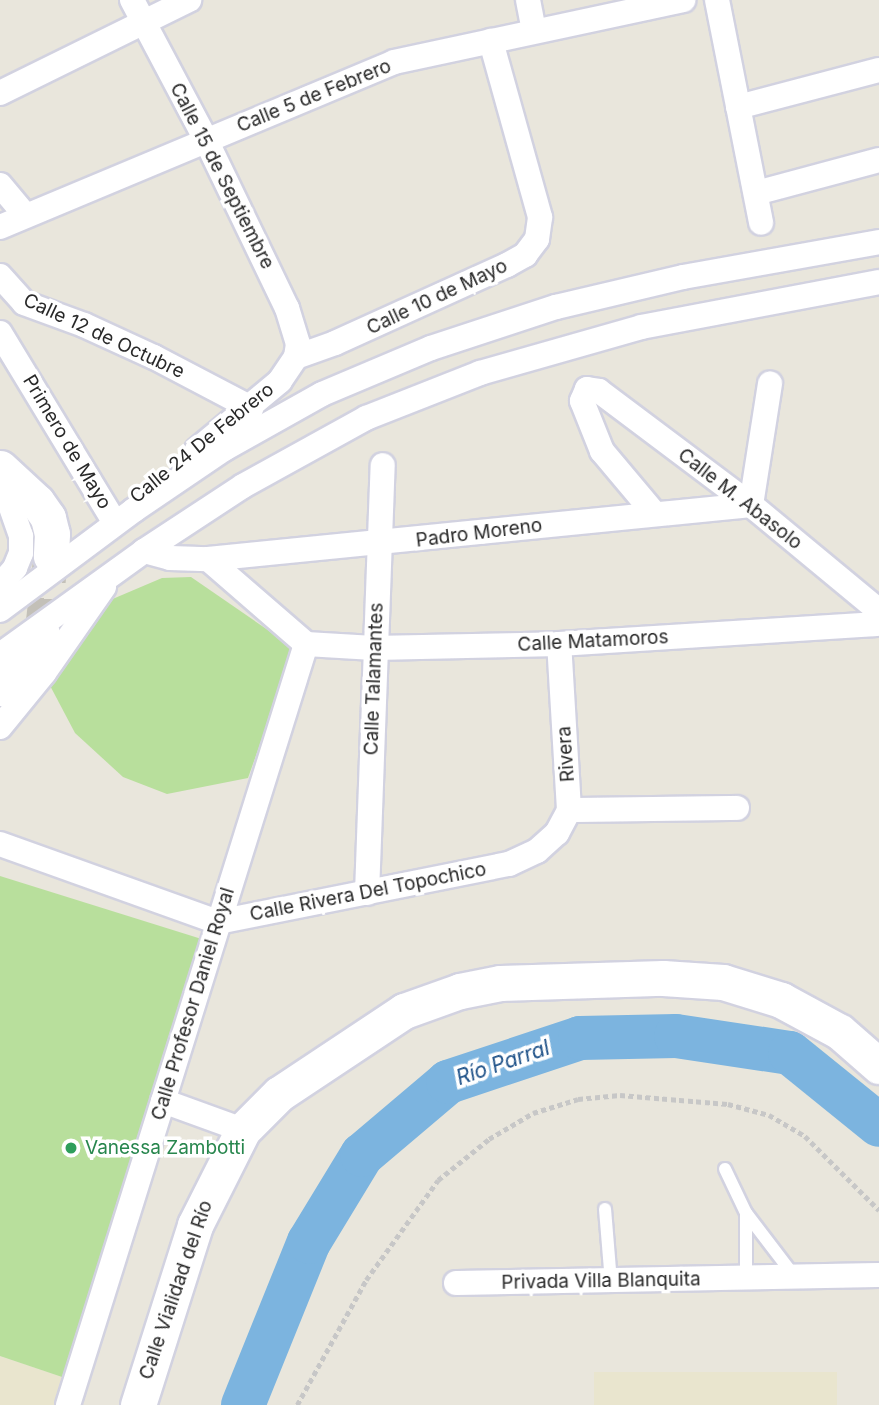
<!DOCTYPE html>
<meta charset="utf-8">
<style>
body{margin:0}
#map{position:relative;width:879px;height:1405px;overflow:hidden;background:#e9e6dc;font-family:Inter,sans-serif}
div>[style]{position:absolute}
.education>*{inset:0;background:#e9e5ce;transform-origin:0 0}
.pitch>*{inset:0;background:#b8df9c}
.river>*{height:44px;margin:-22px;padding:0 22px;transform-origin:22px;border-radius:22px;background:#7cb4df}
.secondary-tunnel>*{height:35px;margin-top:-17.5px;transform-origin:0;background:repeating-linear-gradient(90deg,#c3c0b8 0 35px,transparent 0 53px)}
.path>*{height:4.5px;margin-top:-2.25px;transform-origin:0;background:repeating-linear-gradient(90deg,#c7c7c7 0 5px,transparent 0 8.5px)}
.roads{filter:drop-shadow(2px 0 #d2d2e0) drop-shadow(-2px 0 #d2d2e0) drop-shadow(0 2px #d2d2e0) drop-shadow(0 -2px #d2d2e0)}
.lane>*{height:12px;margin:-6px;padding:0 6px;transform-origin:6px;border-radius:6px;background:#fff}
.street>*{height:24px;margin:-12px;padding:0 12px;transform-origin:12px;border-radius:12px;background:#fff}
.secondary>*{height:35px;margin:-17.5px;padding:0 17.5px;transform-origin:17.5px;border-radius:17.5px;background:#fff}
.dots>*{width:19px;height:19px;translate:-50% -50%;box-sizing:border-box;border:4px solid #fff;border-radius:50%}
span{translate:-50% -50%;white-space:nowrap;text-align:center;line-height:1.15;-webkit-text-stroke:7px #fff;paint-order:stroke}
.street-label{font-size:19px;color:#292929}
.leisure-label{font-size:19px;color:#27864d}
.left{translate:0 -50%;text-align:left}
.water-label{font-size:21px;color:#1e5188;font-style:italic}
</style>
<div id="map">
<div class="education">
<i style="clip-path:polygon(0 1356px,68px 1379px,59px 1405px,0 1405px)"></i>
<i style="left:594px;top:1372px;width:243px;height:33px"></i>
</div>
<div class="pitch">
<i style="clip-path:polygon(191px 577px,294px 648px,248px 778px,167px 794px,123px 777px,75px 733px,46px 678px,82px 612px,162px 578px)"></i>
<i style="clip-path:polygon(0 876px,208px 941px,68px 1379px,0 1356px)"></i>
</div>
<div class="river">
<i style="left:243px;top:1405px;width:176px;rotate:-68deg"></i>
<i style="left:309px;top:1242px;width:102px;rotate:-58.7deg"></i>
<i style="left:362px;top:1155px;width:113px;rotate:-40.3deg"></i>
<i style="left:448px;top:1082px;width:139px;rotate:-18.4deg"></i>
<i style="left:580px;top:1038px;width:96px;rotate:-1.2deg"></i>
<i style="left:676px;top:1036px;width:115px;rotate:8.5deg"></i>
<i style="left:790px;top:1053px;width:114px;rotate:39deg"></i>
</div>
<div class="secondary-tunnel">
<i style="left:42px;top:633px;width:78px;rotate:-83.3deg"></i>
</div>
<div class="path">
<i style="left:297px;top:1405px;width:143px;rotate:-61.1deg"></i>
<i style="left:366px;top:1280px;width:123px;rotate:-54.2deg"></i>
<i style="left:438px;top:1180px;width:65px;rotate:-38.8deg"></i>
<i style="left:489px;top:1139px;width:51px;rotate:-30.6deg"></i>
<i style="left:533px;top:1113px;width:47px;rotate:-17.3deg"></i>
<i style="left:578px;top:1099px;width:42px;rotate:-5.4deg"></i>
<i style="left:620px;top:1095px;width:108px;rotate:4.8deg"></i>
<i style="left:728px;top:1104px;width:42px;rotate:15deg"></i>
<i style="left:769px;top:1115px;width:42px;rotate:30.3deg"></i>
<i style="left:805px;top:1136px;width:105px;rotate:45deg"></i>
</div>
<div class="roads">
<div class="lane">
<i style="left:725px;top:1169px;width:49px;rotate:64.5deg"></i>
<i style="left:605px;top:1209px;width:73px;rotate:85.3deg"></i>
<i style="left:746px;top:1278px;width:65px;rotate:-90deg"></i>
<i style="left:746px;top:1213px;width:81px;rotate:52.6deg"></i>
</div>
<div class="street">
<i style="left:132px;top:0;width:158px;rotate:62.1deg"></i>
<i style="left:206px;top:140px;width:187px;rotate:64.3deg"></i>
<i style="left:287px;top:308px;width:38px;rotate:73deg"></i>
<i style="left:298px;top:344px;width:13px;rotate:99deg"></i>
<i style="left:296px;top:357px;width:29px;rotate:124deg"></i>
<i style="left:280px;top:381px;width:108px;rotate:140.3deg"></i>
<i style="left:528px;top:0;width:31px;rotate:79deg"></i>
<i style="left:717px;top:0;width:227px;rotate:78.8deg"></i>
<i style="left:0;top:93px;width:211px;rotate:-26.2deg"></i>
<i style="left:738px;top:107px;width:146px;rotate:-14.7deg"></i>
<i style="left:0;top:185px;width:38px;rotate:50deg"></i>
<i style="left:756px;top:193px;width:127px;rotate:-15deg"></i>
<i style="left:0;top:227px;width:427px;rotate:-22.7deg"></i>
<i style="left:394px;top:62px;width:296px;rotate:-12.1deg"></i>
<i style="left:0;top:276px;width:36px;rotate:48deg"></i>
<i style="left:24px;top:303px;width:64px;rotate:20.1deg"></i>
<i style="left:84px;top:325px;width:77px;rotate:24.6deg"></i>
<i style="left:154px;top:357px;width:110px;rotate:27.7deg"></i>
<i style="left:0;top:333px;width:214px;rotate:58.8deg"></i>
<i style="left:296px;top:357px;width:41px;rotate:-19.7deg"></i>
<i style="left:335px;top:343px;width:189px;rotate:-24.4deg"></i>
<i style="left:507px;top:265px;width:21px;rotate:-29deg"></i>
<i style="left:525px;top:255px;width:20px;rotate:-53deg"></i>
<i style="left:537px;top:239px;width:22px;rotate:-82deg"></i>
<i style="left:540px;top:217px;width:183px;rotate:-105.6deg"></i>
<i style="left:0;top:476px;width:64px;rotate:70.7deg"></i>
<i style="left:21px;top:536px;width:17px;rotate:90deg"></i>
<i style="left:21px;top:553px;width:16px;rotate:112deg"></i>
<i style="left:15px;top:568px;width:23px;rotate:131deg"></i>
<i style="left:654px;top:513px;width:81px;rotate:-130deg"></i>
<i style="left:602px;top:451px;width:54px;rotate:-111.8deg"></i>
<i style="left:582px;top:401px;width:13px;rotate:-67deg"></i>
<i style="left:587px;top:389px;width:12px;rotate:9deg"></i>
<i style="left:599px;top:391px;width:190px;rotate:36.9deg"></i>
<i style="left:751px;top:505px;width:166px;rotate:39.6deg"></i>
<i style="left:144px;top:551px;width:27px;rotate:15deg"></i>
<i style="left:170px;top:558px;width:38px;rotate:2deg"></i>
<i style="left:208px;top:559px;width:546px;rotate:-5.68deg"></i>
<i style="left:751px;top:505px;width:123px;rotate:-81.1deg"></i>
<i style="left:208px;top:559px;width:130px;rotate:40.9deg"></i>
<i style="left:0;top:610px;width:167px;rotate:-36.7deg"></i>
<i style="left:134px;top:510px;width:109px;rotate:-34.1deg"></i>
<i style="left:224px;top:449px;width:112px;rotate:-29.3deg"></i>
<i style="left:322px;top:394px;width:118px;rotate:-22.9deg"></i>
<i style="left:431px;top:348px;width:132px;rotate:-18.2deg"></i>
<i style="left:556px;top:307px;width:130px;rotate:-13.3deg"></i>
<i style="left:683px;top:277px;width:199px;rotate:-10.1deg"></i>
<i style="left:306px;top:644px;width:68px;rotate:3.4deg"></i>
<i style="left:374px;top:648px;width:185px;rotate:-1.2deg"></i>
<i style="left:559px;top:644px;width:321px;rotate:-3.6deg"></i>
<i style="left:0;top:655px;width:178px;rotate:-35.8deg"></i>
<i style="left:144px;top:551px;width:118px;rotate:-33.3deg"></i>
<i style="left:243px;top:486px;width:141px;rotate:-28.9deg"></i>
<i style="left:366px;top:418px;width:123px;rotate:-21.5deg"></i>
<i style="left:480px;top:373px;width:167px;rotate:-15.9deg"></i>
<i style="left:641px;top:327px;width:242px;rotate:-10.7deg"></i>
<i style="left:0;top:727px;width:70px;rotate:-50.8deg"></i>
<i style="left:44px;top:673px;width:105px;rotate:-55.1deg"></i>
<i style="left:569px;top:810px;width:168px;rotate:-0.7deg"></i>
<i style="left:0;top:844px;width:232px;rotate:19.7deg"></i>
<i style="left:218px;top:922px;width:297px;rotate:-11.3deg"></i>
<i style="left:509px;top:864px;width:31px;rotate:-25deg"></i>
<i style="left:537px;top:851px;width:27px;rotate:-42deg"></i>
<i style="left:557px;top:833px;width:26px;rotate:-62deg"></i>
<i style="left:569px;top:810px;width:166px;rotate:-93.4deg"></i>
<i style="left:367px;top:893px;width:428px;rotate:-87.9deg"></i>
<i style="left:163px;top:1101px;width:85px;rotate:19.9deg"></i>
<i style="left:456px;top:1283px;width:423px;rotate:-1.1deg"></i>
<i style="left:68px;top:1405px;width:797px;rotate:-72.63deg"></i>
</div>
<div class="secondary">
<i style="left:0;top:468px;width:50px;rotate:42.6deg"></i>
<i style="left:37px;top:502px;width:19px;rotate:55deg"></i>
<i style="left:48px;top:518px;width:16px;rotate:76deg"></i>
<i style="left:52px;top:534px;width:22px;rotate:93deg"></i>
<i style="left:0;top:688px;width:48px;rotate:-48.4deg"></i>
<i style="left:32px;top:652px;width:21px;rotate:-62deg"></i>
<i style="left:138px;top:1405px;width:189px;rotate:-72.4deg"></i>
<i style="left:195px;top:1225px;width:106px;rotate:-63.2deg"></i>
<i style="left:243px;top:1130px;width:51px;rotate:-45deg"></i>
<i style="left:279px;top:1094px;width:150px;rotate:-33.6deg"></i>
<i style="left:404px;top:1011px;width:59px;rotate:-19.7deg"></i>
<i style="left:460px;top:991px;width:41px;rotate:-11.3deg"></i>
<i style="left:500px;top:983px;width:163px;rotate:-1.8deg"></i>
<i style="left:663px;top:978px;width:60px;rotate:3.8deg"></i>
<i style="left:723px;top:982px;width:61px;rotate:17.2deg"></i>
<i style="left:781px;top:1000px;width:67px;rotate:28.5deg"></i>
<i style="left:840px;top:1032px;width:52px;rotate:41.1deg"></i>
</div>
</div>
<div class="dots">
<i style="left:71px;top:1148px;background:#2e9e5b"></i>
</div>
<div class="street-label">
<span style="left:314px;top:96px;rotate:-22deg">Calle 5 de Febrero</span>
<span style="left:222px;top:176px;rotate:63deg">Calle 15 de Septiembre</span>
<span style="left:437px;top:297px;rotate:-25deg">Calle 10 de Mayo</span>
<span style="left:104px;top:336px;rotate:25deg">Calle 12 de Octubre</span>
<span style="left:67px;top:442px;rotate:59deg">Primero de Mayo</span>
<span style="left:202px;top:443px;rotate:-39deg">Calle 24 De Febrero</span>
<span style="left:740px;top:499px;rotate:38deg">Calle M. Abasolo</span>
<span style="left:479px;top:533px;rotate:-7deg">Padro Moreno</span>
<span style="left:593px;top:641px;rotate:-3deg">Calle Matamoros</span>
<span style="left:374px;top:679px;rotate:-88deg">Calle Talamantes</span>
<span style="left:566px;top:754px;rotate:-94deg">Rivera</span>
<span style="left:368px;top:892px;rotate:-11deg">Calle Rivera Del Topochico</span>
<span style="left:193px;top:1004px;rotate:-73deg">Calle Profesor Daniel Royal</span>
<span style="left:601px;top:1281px;rotate:-1deg">Privada Villa Blanquita</span>
<span style="left:176px;top:1290px;rotate:-71deg">Calle Vialidad del Río</span>
</div>
<div class="leisure-label">
<span class="left" style="left:85px;top:1148px">Vanessa Zambotti</span>
</div>
<div class="water-label">
<span style="left:503px;top:1063px;rotate:-19deg">Río Parral</span>
</div>
</div>
